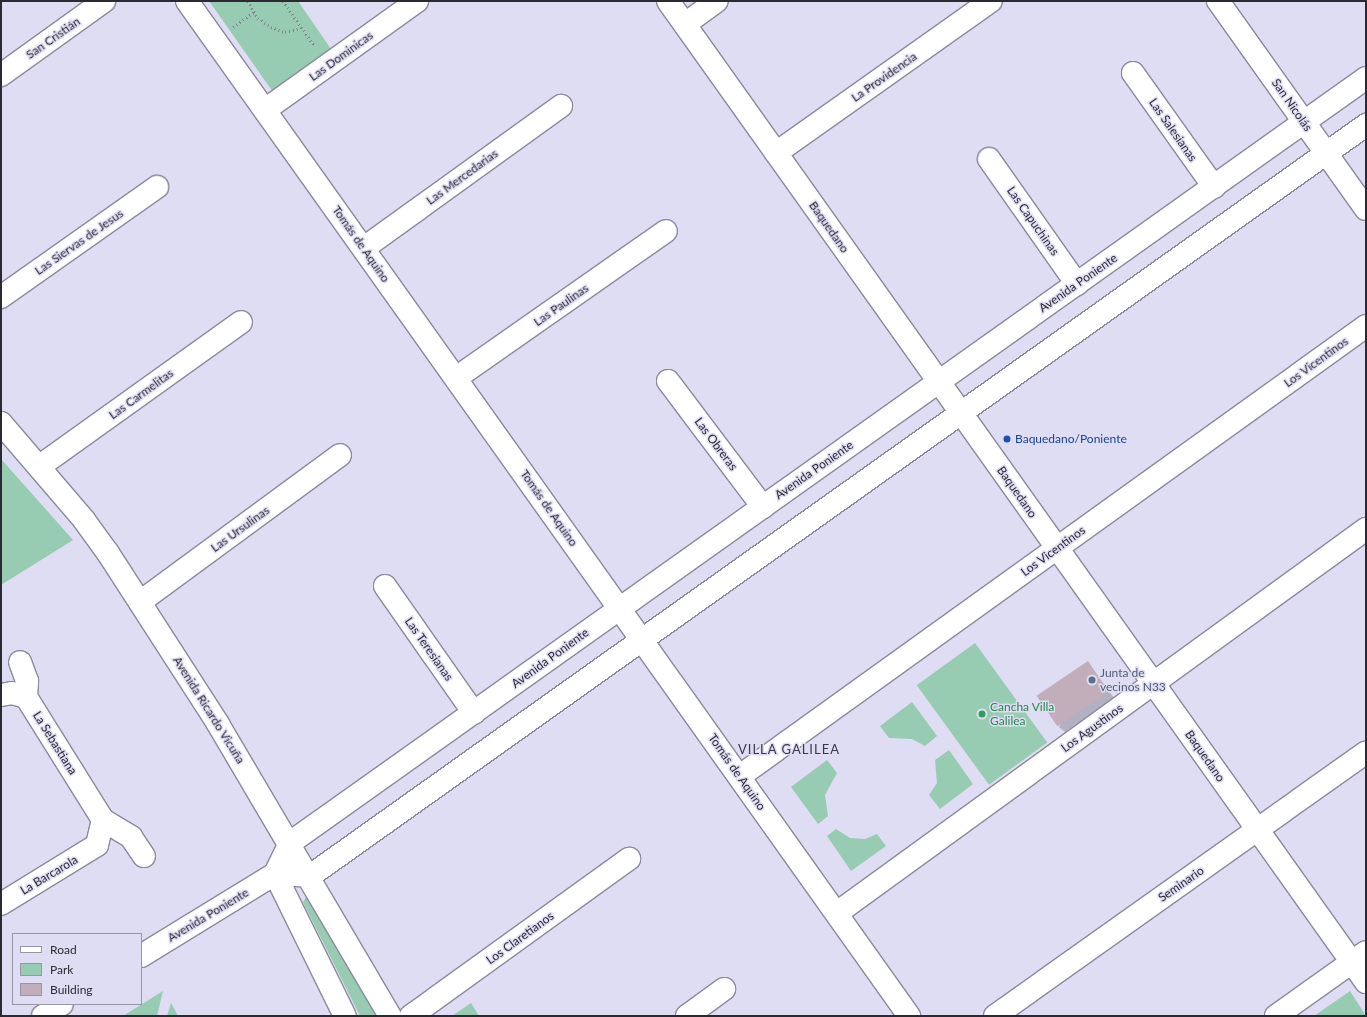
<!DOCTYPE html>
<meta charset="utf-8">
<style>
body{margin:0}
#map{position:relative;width:1367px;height:1017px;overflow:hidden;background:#dfddf3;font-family:Lato,sans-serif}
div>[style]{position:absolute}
.green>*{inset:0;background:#97cbb2;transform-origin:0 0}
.shadow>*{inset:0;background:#0003}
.building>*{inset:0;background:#c2adba;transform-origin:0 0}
.path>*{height:2.5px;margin-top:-1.25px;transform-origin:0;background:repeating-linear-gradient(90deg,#828190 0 1px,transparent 0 4px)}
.roads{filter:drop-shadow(1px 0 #8c899d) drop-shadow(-1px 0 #8c899d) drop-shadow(0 1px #8c899d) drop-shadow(0 -1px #8c899d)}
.minor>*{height:22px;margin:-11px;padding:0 11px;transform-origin:11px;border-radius:11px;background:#fff}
.tertiary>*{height:22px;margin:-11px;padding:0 11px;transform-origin:11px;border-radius:11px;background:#fff}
.dots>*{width:11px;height:11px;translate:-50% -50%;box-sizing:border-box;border:2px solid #dfddf3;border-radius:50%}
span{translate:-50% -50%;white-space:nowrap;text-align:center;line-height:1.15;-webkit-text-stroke:3px #dfddf3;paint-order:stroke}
.street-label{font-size:12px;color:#2b2a32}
.transit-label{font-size:12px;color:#164399}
.left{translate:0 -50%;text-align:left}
.service-label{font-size:12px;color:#4e5e75}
.leisure-label{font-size:12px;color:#27864d}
.neighbourhood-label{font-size:13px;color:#3b384a;letter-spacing:1px}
.frame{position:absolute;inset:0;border:2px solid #2b2a32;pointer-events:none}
.legend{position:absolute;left:12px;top:933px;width:130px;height:72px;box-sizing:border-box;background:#dfddf3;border:1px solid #9795a6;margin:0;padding:5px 7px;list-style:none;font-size:12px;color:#2b2a32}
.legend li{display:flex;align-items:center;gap:8px;height:20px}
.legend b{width:20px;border:1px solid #9795a6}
</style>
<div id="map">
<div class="green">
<i style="clip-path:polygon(209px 1px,298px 1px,331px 49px,273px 92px)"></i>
<i style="clip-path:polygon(1px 459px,73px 540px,1px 585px)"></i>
<i style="left:975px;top:643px;width:123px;height:72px;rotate:54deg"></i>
<i style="clip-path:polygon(912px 702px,937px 736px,925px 746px,912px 739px,889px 738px,880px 726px)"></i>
<i style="clip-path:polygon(949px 750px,973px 784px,940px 809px,929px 795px,937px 783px,935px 760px)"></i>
<i style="clip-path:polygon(827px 760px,837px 773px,825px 795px,828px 816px,818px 824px,791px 787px)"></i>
<i style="clip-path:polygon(836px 829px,850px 838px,865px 839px,877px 834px,886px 846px,851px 871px,827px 836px)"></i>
<i style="clip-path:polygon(308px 894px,383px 1016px,360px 1016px,303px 902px)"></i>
<i style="clip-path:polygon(163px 991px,157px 1016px,123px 1016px)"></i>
<i style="clip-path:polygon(1350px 991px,1366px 1016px,1314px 1016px)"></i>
<i style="clip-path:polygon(171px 1003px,178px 1016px,167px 1016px)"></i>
<i style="clip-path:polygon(471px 1003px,479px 1016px,452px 1016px)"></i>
</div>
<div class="shadow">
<i style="clip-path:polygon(1088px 663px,1114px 698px,1065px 732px,1059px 727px)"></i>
</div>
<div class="building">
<i style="left:1088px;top:661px;width:37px;height:62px;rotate:56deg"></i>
</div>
<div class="path">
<i style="left:248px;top:1px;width:20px;rotate:60deg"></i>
<i style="left:258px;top:18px;width:16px;rotate:35deg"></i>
<i style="left:271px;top:27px;width:15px;rotate:20deg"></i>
<i style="left:285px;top:32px;width:16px;rotate:-14deg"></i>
<i style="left:283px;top:1px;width:54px;rotate:54.8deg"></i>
<i style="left:233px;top:27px;width:26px;rotate:-36deg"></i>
</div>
<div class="roads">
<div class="minor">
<i style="left:187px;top:1px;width:1246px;rotate:54.57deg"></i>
<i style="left:1218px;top:1px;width:255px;rotate:54.6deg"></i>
<i style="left:685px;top:24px;width:39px;rotate:-36deg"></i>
<i style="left:1133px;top:73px;width:140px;rotate:54.6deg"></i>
<i style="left:1px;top:75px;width:127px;rotate:-35.7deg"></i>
<i style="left:265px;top:110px;width:187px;rotate:-35.6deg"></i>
<i style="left:776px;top:153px;width:263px;rotate:-35.3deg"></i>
<i style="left:989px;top:159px;width:153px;rotate:54.9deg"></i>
<i style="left:364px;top:248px;width:243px;rotate:-35.8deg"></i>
<i style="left:1px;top:297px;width:191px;rotate:-35.2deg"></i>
<i style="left:456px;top:378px;width:256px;rotate:-35deg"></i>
<i style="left:668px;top:381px;width:158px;rotate:53deg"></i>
<i style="left:40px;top:466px;width:247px;rotate:-35.6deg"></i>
<i style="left:385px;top:586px;width:155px;rotate:55deg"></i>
<i style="left:140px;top:602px;width:248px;rotate:-36.3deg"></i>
<i style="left:1px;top:695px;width:11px;rotate:-10deg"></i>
<i style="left:12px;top:693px;width:15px;rotate:16deg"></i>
<i style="left:740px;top:776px;width:771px;rotate:-35.71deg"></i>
<i style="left:103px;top:820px;width:33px;rotate:31deg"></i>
<i style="left:131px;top:837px;width:23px;rotate:56deg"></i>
<i style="left:1px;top:904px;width:113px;rotate:-31.6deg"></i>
<i style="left:97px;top:845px;width:26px;rotate:-77deg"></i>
<i style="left:103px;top:820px;width:145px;rotate:-122deg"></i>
<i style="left:26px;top:697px;width:16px;rotate:-86deg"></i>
<i style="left:27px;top:681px;width:20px;rotate:-110deg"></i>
<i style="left:837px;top:913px;width:654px;rotate:-35.98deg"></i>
<i style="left:141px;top:956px;width:157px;rotate:-31.5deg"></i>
<i style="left:275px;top:874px;width:158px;rotate:63.8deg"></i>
<i style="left:43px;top:1016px;width:22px;rotate:-32deg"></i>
<i style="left:411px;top:1016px;width:269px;rotate:-35.8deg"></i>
<i style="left:687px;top:1016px;width:46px;rotate:-36.1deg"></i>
<i style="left:995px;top:1016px;width:455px;rotate:-35.4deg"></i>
<i style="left:1276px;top:1016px;width:110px;rotate:-35.4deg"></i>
</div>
<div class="tertiary">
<i style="left:668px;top:1px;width:1204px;rotate:54.57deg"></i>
<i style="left:1366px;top:78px;width:1320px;rotate:144.59deg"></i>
<i style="left:290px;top:843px;width:34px;rotate:116deg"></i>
<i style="left:275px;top:874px;width:35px;rotate:3deg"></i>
<i style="left:310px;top:876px;width:1296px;rotate:-35.42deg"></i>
<i style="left:1px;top:423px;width:128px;rotate:49.4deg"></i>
<i style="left:84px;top:520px;width:41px;rotate:54deg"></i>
<i style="left:108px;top:553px;width:203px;rotate:57.2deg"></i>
<i style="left:218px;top:724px;width:339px;rotate:59.5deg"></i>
</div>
</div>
<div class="dots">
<i style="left:1007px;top:439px;background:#1a4fb4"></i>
<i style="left:1092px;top:680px;background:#5c6f8a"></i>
<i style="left:982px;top:714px;background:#2e9e5b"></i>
</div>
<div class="street-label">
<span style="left:53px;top:38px;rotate:-35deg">San Cristián</span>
<span style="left:341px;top:56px;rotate:-36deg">Las Dominicas</span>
<span style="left:884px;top:77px;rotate:-35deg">La Providencia</span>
<span style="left:1292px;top:105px;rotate:55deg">San Nicolás</span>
<span style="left:1173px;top:130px;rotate:55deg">Las Salesianas</span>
<span style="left:462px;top:177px;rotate:-36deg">Las Mercedarias</span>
<span style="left:1033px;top:221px;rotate:55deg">Las Capuchinas</span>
<span style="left:829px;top:227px;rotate:55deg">Baquedano</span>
<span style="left:79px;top:242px;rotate:-35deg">Las Siervas de Jesus</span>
<span style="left:361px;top:244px;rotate:55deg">Tomás de Aquino</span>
<span style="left:1078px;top:283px;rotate:-35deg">Avenida Poniente</span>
<span style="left:561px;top:305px;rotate:-35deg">Las Paulinas</span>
<span style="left:1316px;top:362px;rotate:-36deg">Los Vicentinos</span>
<span style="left:141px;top:394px;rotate:-36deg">Las Carmelitas</span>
<span style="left:716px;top:444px;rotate:53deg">Las Obreras</span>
<span style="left:814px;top:470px;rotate:-35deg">Avenida Poniente</span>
<span style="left:1017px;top:492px;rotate:55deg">Baquedano</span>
<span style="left:549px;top:508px;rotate:55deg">Tomás de Aquino</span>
<span style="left:240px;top:529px;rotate:-36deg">Las Ursulinas</span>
<span style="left:1053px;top:551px;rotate:-36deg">Los Vicentinos</span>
<span style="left:429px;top:649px;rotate:55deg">Las Teresianas</span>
<span style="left:550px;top:658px;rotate:-36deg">Avenida Poniente</span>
<span style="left:209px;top:710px;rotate:58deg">Avenida Ricardo Vicuña</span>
<span style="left:1092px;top:728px;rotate:-36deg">Los Agustinos</span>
<span style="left:55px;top:743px;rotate:58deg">La Sebastiana</span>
<span style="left:1205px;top:756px;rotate:55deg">Baquedano</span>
<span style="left:737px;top:772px;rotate:55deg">Tomás de Aquino</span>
<span style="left:49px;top:875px;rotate:-31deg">La Barcarola</span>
<span style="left:1181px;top:884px;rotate:-35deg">Seminario</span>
<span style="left:208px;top:915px;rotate:-31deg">Avenida Poniente</span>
<span style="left:520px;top:938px;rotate:-36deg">Los Claretianos</span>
</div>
<div class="transit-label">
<span class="left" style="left:1015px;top:439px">Baquedano/Poniente</span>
</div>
<div class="service-label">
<span class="left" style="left:1100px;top:680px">Junta de<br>vecinos N33</span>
</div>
<div class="leisure-label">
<span class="left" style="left:990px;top:714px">Cancha Villa<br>Galilea</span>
</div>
<div class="neighbourhood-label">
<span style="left:789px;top:749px">VILLA GALILEA</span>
</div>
<div class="frame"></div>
<ul class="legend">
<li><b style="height:5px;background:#fff"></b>Road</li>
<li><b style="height:11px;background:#97cbb2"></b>Park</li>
<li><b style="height:11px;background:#c2adba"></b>Building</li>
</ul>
</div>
